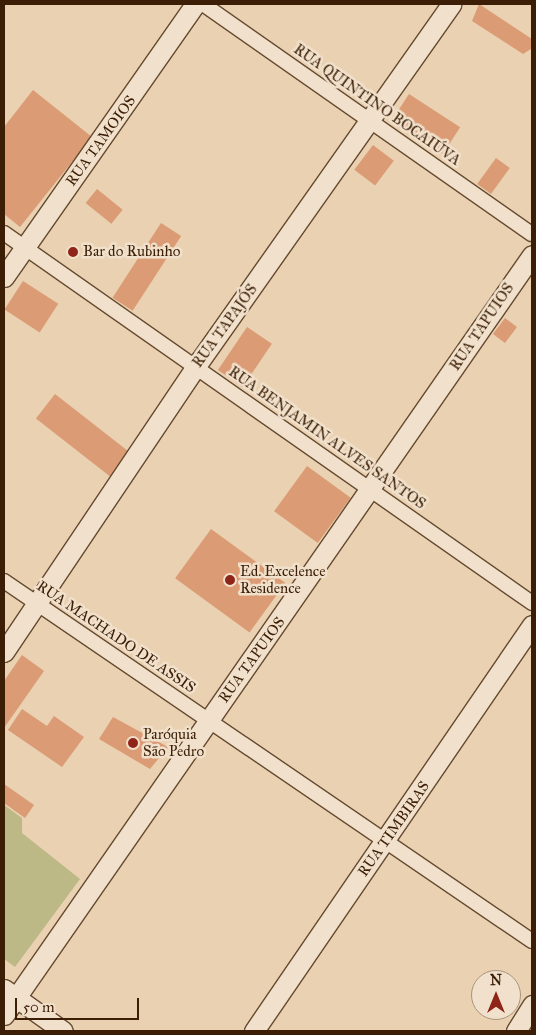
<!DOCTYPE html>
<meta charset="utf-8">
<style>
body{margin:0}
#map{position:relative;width:536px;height:1035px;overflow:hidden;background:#e9d1b1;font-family:"IM FELL Great Primer",serif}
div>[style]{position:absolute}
.green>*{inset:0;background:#bdb987}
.building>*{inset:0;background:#db9b75;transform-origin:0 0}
.roads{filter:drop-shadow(1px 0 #664b30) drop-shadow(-1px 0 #664b30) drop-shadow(0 1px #664b30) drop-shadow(0 -1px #664b30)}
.street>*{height:14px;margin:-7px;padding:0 7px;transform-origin:7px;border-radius:7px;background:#f1e1cc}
.secondary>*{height:19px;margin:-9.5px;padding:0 9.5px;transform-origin:9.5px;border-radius:9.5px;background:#f1e1cc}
.dots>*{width:14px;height:14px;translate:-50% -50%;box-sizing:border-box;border:2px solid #f1e1cc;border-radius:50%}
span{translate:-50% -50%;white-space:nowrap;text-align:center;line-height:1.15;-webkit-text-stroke:5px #f1e1cc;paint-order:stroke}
.street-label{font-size:15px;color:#3b1e05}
.poi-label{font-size:15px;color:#3b1e05}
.left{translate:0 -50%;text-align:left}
.frame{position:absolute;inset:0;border:5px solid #3b1e05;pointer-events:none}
.north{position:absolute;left:471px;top:970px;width:50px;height:50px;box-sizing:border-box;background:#f1e1cc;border:1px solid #a8937c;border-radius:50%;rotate:0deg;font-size:14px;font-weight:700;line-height:20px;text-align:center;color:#3b1e05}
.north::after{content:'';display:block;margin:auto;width:18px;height:22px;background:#8f2418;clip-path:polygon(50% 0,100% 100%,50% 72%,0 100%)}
.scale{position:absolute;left:15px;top:998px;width:124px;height:22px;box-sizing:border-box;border:2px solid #3b1e05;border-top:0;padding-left:6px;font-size:15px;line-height:18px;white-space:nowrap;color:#3b1e05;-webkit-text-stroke:4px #f1e1cc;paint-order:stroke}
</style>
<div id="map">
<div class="green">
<i style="clip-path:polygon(4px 805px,22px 818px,22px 833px,80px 879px,15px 967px,4px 959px)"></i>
</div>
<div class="building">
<i style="clip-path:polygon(479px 4px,532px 39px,531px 49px,523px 54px,472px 21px)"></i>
<i style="clip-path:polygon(33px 90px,92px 137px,20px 227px,4px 214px,4px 127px)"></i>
<i style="left:409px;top:94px;width:61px;height:32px;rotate:33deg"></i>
<i style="left:373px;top:145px;width:26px;height:31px;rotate:37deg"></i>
<i style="left:496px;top:158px;width:17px;height:32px;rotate:36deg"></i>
<i style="left:97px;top:189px;width:33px;height:18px;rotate:39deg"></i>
<i style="left:161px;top:223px;width:24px;height:89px;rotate:33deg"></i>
<i style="left:23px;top:281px;width:42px;height:34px;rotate:33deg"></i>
<i style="left:505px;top:318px;width:15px;height:20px;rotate:37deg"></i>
<i style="left:247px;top:327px;width:30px;height:52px;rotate:34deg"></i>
<i style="left:55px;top:394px;width:95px;height:31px;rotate:38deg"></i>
<i style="left:307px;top:466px;width:54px;height:56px;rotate:36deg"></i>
<i style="left:211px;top:529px;width:92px;height:61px;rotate:36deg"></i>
<i style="clip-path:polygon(22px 655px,44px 671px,4px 728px,4px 681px)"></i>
<i style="clip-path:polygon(22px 709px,47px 726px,54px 716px,84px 737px,62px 767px,8px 730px)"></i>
<i style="clip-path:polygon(113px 717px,168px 747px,150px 769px,99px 739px)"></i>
<i style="clip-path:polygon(4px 784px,34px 805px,25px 818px,4px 803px)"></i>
</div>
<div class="roads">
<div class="street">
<i style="left:203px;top:4px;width:401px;rotate:35deg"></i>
<i style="left:4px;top:233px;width:645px;rotate:35.02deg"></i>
<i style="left:4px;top:581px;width:639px;rotate:34.29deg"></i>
</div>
<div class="secondary">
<i style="left:4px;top:277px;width:333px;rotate:-55deg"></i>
<i style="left:4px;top:652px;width:344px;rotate:-56.1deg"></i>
<i style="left:196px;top:366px;width:443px;rotate:-54.8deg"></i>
<i style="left:4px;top:989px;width:72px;rotate:35.4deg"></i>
<i style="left:4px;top:1015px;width:925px;rotate:-55.21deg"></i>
<i style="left:254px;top:1031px;width:492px;rotate:-55.6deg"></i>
<i style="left:516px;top:1031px;width:31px;rotate:-58deg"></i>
</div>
</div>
<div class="dots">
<i style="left:73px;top:252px;background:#8f2418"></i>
<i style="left:230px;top:580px;background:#8f2418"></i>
<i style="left:133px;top:743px;background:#8f2418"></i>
</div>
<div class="street-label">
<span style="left:377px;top:105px;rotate:35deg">RUA QUINTINO BOCAIÚVA</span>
<span style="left:101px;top:141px;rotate:-54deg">RUA TAMOIOS</span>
<span style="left:225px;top:326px;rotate:-54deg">RUA TAPAJÓS</span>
<span style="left:482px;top:327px;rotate:-56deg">RUA TAPUIOS</span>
<span style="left:327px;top:438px;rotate:35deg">RUA BENJAMIN ALVES SANTOS</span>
<span style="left:116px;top:637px;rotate:34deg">RUA MACHADO DE ASSIS</span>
<span style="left:252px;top:660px;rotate:-54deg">RUA TAPUIOS</span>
<span style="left:394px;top:829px;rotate:-55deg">RUA TIMBIRAS</span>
</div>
<div class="poi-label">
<span class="left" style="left:83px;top:252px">Bar do Rubinho</span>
<span class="left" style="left:240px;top:580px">Ed. Excelence<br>Residence</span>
<span class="left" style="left:143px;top:743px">Paróquia<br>São Pedro</span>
</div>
<div class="frame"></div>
<div class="north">N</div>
<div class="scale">50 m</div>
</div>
